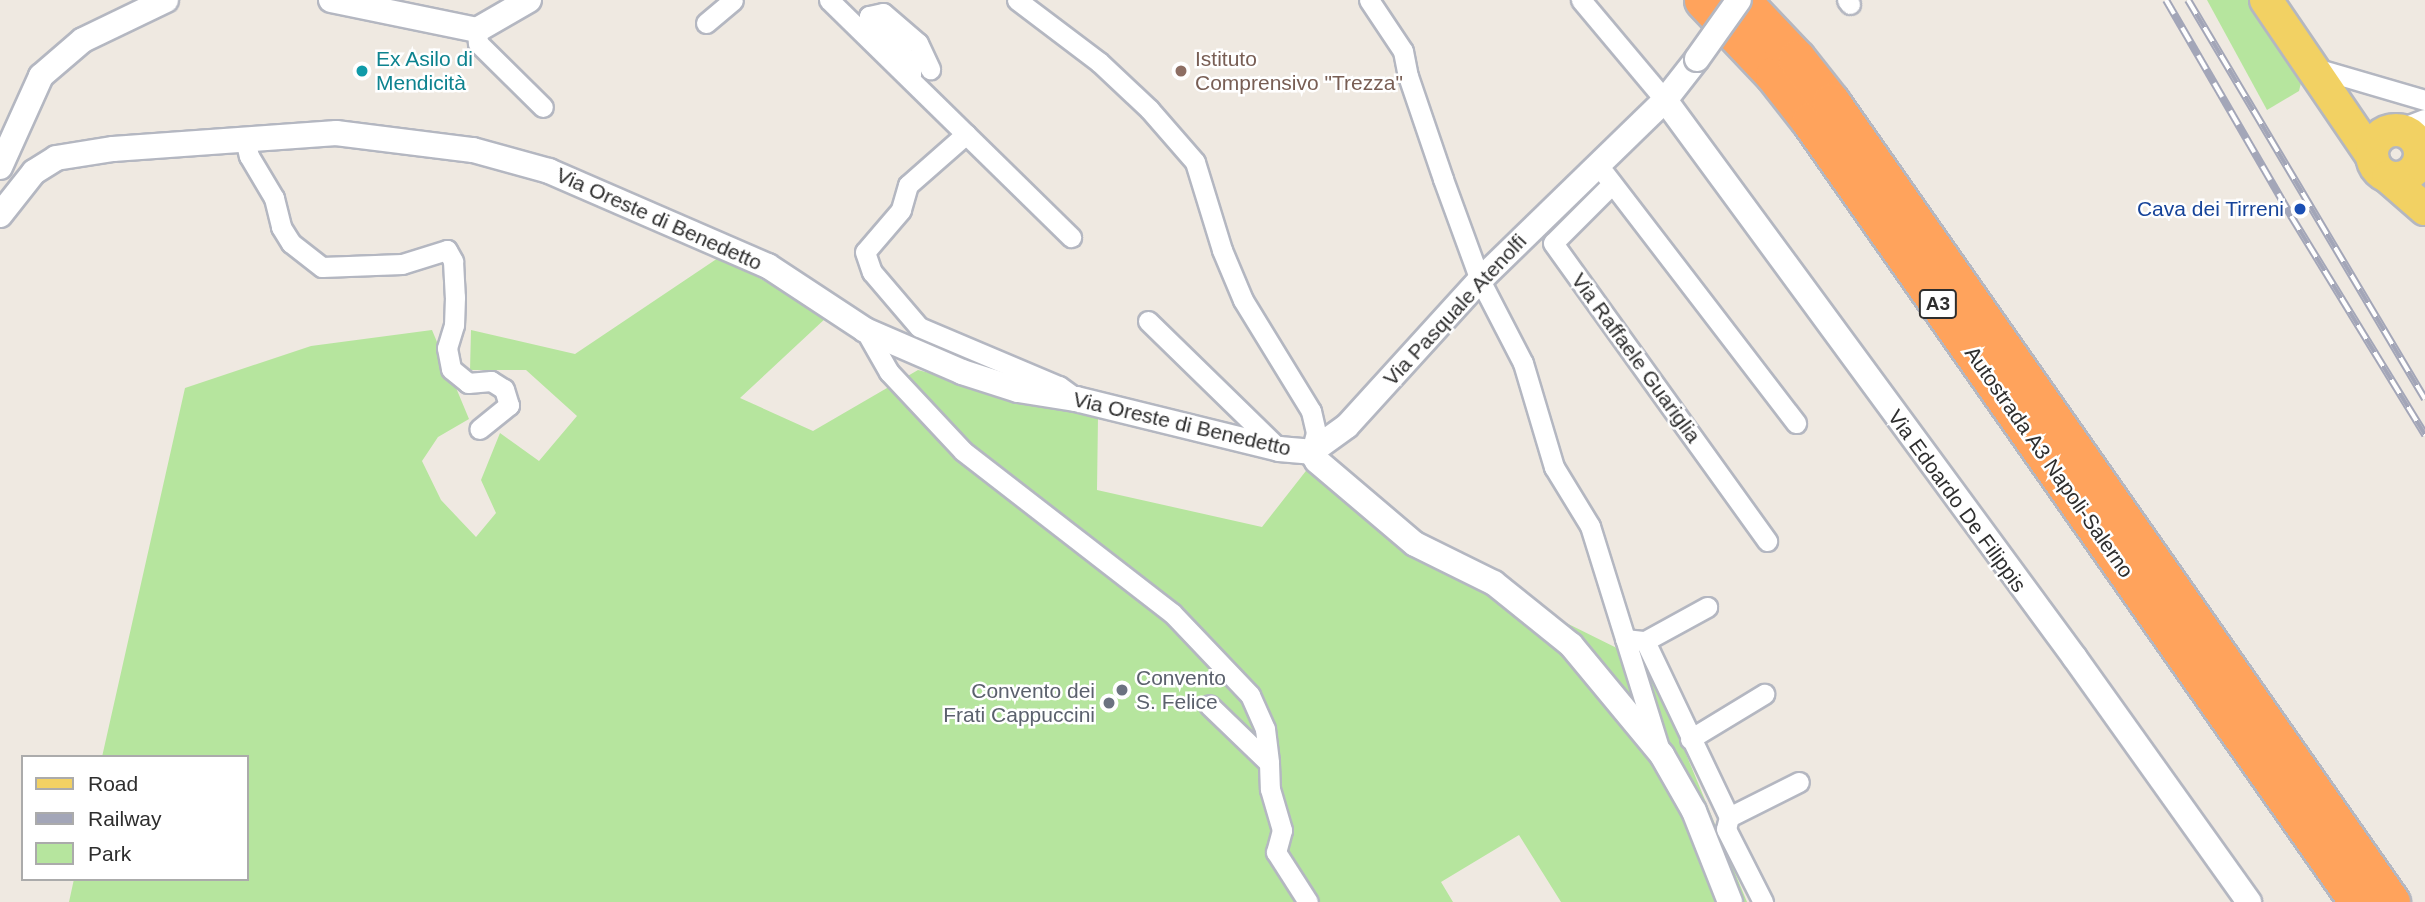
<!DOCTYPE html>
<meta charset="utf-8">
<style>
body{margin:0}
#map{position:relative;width:2425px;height:902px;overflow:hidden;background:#efe9e1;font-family:Arial,sans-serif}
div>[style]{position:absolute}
.green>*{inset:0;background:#b6e59e}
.roads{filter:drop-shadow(2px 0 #b4b7c1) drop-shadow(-2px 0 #b4b7c1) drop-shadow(0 2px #b4b7c1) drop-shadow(0 -2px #b4b7c1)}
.minor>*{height:19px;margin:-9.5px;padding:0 9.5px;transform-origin:9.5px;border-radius:9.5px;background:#fff}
.tertiary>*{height:24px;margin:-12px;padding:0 12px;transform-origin:12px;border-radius:12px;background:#fff}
.primary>*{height:32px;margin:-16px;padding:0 16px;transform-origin:16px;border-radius:16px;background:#f2d163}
.primary>.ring{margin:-16px;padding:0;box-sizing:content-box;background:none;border:32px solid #f2d163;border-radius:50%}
.motorway>*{height:37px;margin:-18.5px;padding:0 18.5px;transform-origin:18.5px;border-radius:18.5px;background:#ffa35c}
.rail>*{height:8px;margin-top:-4px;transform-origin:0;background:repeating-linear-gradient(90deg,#fff 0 16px,#a3a6b8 0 32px);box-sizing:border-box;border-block:2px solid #a3a6b8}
.bridges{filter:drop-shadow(2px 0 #b4b7c1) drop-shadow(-2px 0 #b4b7c1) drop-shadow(0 2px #b4b7c1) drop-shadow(0 -2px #b4b7c1)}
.tertiary-bridge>*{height:24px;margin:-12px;padding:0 12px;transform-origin:12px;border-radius:12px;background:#fff}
.dots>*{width:19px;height:19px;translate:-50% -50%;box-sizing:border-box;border:4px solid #fff;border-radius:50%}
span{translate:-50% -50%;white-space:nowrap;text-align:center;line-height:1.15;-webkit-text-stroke:5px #fff;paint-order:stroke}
.shield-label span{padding:2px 5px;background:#fff;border:2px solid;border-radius:5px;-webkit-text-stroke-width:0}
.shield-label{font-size:19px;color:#2e2e2e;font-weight:700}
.culture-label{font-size:21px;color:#0d838f}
.left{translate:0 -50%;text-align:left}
.education-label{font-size:21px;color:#785e54}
.transit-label{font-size:21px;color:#164399}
.right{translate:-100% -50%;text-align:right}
.street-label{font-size:21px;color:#2e2e2e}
.worship-label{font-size:21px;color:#5b616d}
.legend{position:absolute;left:21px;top:755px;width:228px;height:126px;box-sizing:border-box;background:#fff;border:2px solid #ababab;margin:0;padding:9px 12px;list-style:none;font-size:21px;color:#2e2e2e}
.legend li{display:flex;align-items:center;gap:14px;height:35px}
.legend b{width:35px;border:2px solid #ababab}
</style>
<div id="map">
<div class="green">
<i style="clip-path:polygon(2207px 0,2256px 0,2302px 79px,2299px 91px,2267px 110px)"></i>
<i style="clip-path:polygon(721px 256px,827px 317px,740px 398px,813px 431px,918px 370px,1098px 417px,1097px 490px,1262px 527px,1309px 467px,1379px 530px,1649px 664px,1747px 902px,1561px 902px,1519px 835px,1441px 882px,1453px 902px,69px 902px,74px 879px,247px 879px,247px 757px,102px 757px,185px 388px,311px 346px,432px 330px,469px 419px,438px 437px,422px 461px,441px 500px,476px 537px,496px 513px,481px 480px,500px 433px,539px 461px,577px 416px,526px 370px,470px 370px,471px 330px,575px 354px)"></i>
</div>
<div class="roads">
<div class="minor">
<i style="left:829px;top:0;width:339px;rotate:44.4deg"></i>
<i style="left:1017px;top:0;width:103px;rotate:37.1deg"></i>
<i style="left:1099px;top:62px;width:69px;rotate:43.2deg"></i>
<i style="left:1149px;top:109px;width:70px;rotate:49deg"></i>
<i style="left:1195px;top:162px;width:92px;rotate:72.9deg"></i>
<i style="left:1222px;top:250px;width:54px;rotate:67.2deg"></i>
<i style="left:1243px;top:300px;width:130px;rotate:58.5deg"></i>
<i style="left:1311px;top:411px;width:23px;rotate:77deg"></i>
<i style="left:1316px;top:433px;width:20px;rotate:105deg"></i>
<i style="left:1369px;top:0;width:61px;rotate:56.3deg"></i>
<i style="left:1403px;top:51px;width:25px;rotate:79deg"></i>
<i style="left:1408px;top:76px;width:109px;rotate:71.2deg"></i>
<i style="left:1443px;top:179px;width:108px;rotate:69.9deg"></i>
<i style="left:1480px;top:280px;width:93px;rotate:62.6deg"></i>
<i style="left:1523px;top:363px;width:109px;rotate:73.4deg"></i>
<i style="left:1554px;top:467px;width:69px;rotate:58.6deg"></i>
<i style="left:1590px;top:526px;width:232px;rotate:72.7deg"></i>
<i style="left:1581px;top:0;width:131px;rotate:50deg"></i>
<i style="left:1847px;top:0;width:5px;rotate:53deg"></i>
<i style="left:706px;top:23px;width:35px;rotate:-40deg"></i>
<i style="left:477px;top:30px;width:13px;rotate:86deg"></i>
<i style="left:478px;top:43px;width:91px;rotate:44.6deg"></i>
<i style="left:2312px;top:67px;width:118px;rotate:16.3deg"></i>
<i style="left:911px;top:75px;width:8px;rotate:-90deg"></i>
<i style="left:911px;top:67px;width:20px;rotate:-123deg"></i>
<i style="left:900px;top:50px;width:46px;rotate:-132.4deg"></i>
<i style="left:869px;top:16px;width:14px;rotate:-12deg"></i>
<i style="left:883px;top:13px;width:46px;rotate:40.6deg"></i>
<i style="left:918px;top:43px;width:29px;rotate:65deg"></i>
<i style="left:966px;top:134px;width:77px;rotate:138.7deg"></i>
<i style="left:908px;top:185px;width:26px;rotate:106deg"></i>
<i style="left:901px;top:210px;width:55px;rotate:130.6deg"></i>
<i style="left:865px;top:252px;width:21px;rotate:71deg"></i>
<i style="left:872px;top:272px;width:72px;rotate:49.5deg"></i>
<i style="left:919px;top:327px;width:152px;rotate:22.9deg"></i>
<i style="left:1059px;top:386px;width:17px;rotate:36deg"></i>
<i style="left:245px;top:139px;width:17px;rotate:77deg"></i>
<i style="left:249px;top:156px;width:49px;rotate:59.2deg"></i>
<i style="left:274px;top:198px;width:30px;rotate:76deg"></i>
<i style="left:281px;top:227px;width:19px;rotate:58deg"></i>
<i style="left:291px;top:243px;width:39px;rotate:38deg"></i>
<i style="left:322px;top:267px;width:80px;rotate:-2.1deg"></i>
<i style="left:402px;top:264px;width:47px;rotate:-17.3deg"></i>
<i style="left:447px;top:250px;width:13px;rotate:61deg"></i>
<i style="left:453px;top:261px;width:36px;rotate:87deg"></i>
<i style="left:455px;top:297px;width:28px;rotate:92deg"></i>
<i style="left:454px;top:325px;width:24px;rotate:107deg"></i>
<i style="left:447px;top:348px;width:21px;rotate:79deg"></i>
<i style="left:451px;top:369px;width:22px;rotate:39deg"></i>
<i style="left:468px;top:383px;width:23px;rotate:-5deg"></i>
<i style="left:491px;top:381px;width:15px;rotate:32deg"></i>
<i style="left:504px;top:389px;width:17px;rotate:73deg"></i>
<i style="left:509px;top:405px;width:38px;rotate:141deg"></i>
<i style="left:1605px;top:174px;width:314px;rotate:52.5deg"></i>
<i style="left:1612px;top:184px;width:83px;rotate:135deg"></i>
<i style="left:1553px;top:243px;width:367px;rotate:54.3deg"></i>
<i style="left:1148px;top:321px;width:183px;rotate:44.3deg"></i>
<i style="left:865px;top:330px;width:48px;rotate:60.3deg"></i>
<i style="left:889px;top:372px;width:108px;rotate:46.9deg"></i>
<i style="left:963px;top:451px;width:264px;rotate:37.8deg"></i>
<i style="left:1172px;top:613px;width:113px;rotate:46.4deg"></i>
<i style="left:1250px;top:695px;width:37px;rotate:66deg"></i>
<i style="left:1265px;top:729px;width:34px;rotate:83deg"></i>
<i style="left:1269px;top:763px;width:83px;rotate:-136deg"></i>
<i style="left:1625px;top:639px;width:20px;rotate:6deg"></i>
<i style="left:1645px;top:641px;width:195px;rotate:64.5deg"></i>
<i style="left:1729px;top:817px;width:12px;rotate:104deg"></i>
<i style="left:1726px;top:829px;width:82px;rotate:63.1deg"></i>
<i style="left:1645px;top:641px;width:71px;rotate:-28.7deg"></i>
<i style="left:1690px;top:739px;width:87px;rotate:-31.3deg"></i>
<i style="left:1269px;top:763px;width:26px;rotate:88deg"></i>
<i style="left:1270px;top:789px;width:43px;rotate:73.7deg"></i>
<i style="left:1282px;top:830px;width:23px;rotate:105deg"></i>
<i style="left:1276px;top:852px;width:59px;rotate:57.4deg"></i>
<i style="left:1729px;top:817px;width:78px;rotate:-26.6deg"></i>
</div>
<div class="tertiary">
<i style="left:331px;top:0;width:149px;rotate:11.6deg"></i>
<i style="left:477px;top:30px;width:60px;rotate:-30deg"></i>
<i style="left:1665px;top:100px;width:692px;rotate:53.69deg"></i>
<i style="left:2075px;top:658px;width:300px;rotate:54.5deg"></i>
<i style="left:2402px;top:131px;width:25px;rotate:-21deg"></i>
<i style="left:2420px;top:152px;width:9px;rotate:-54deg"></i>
<i style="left:0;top:167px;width:100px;rotate:-65.7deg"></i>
<i style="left:41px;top:76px;width:55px;rotate:-40.6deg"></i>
<i style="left:83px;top:40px;width:92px;rotate:-25.7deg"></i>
<i style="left:0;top:215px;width:55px;rotate:-51.7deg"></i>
<i style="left:34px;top:172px;width:26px;rotate:-32deg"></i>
<i style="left:56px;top:158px;width:58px;rotate:-9deg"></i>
<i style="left:113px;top:149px;width:224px;rotate:-4.1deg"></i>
<i style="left:336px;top:133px;width:138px;rotate:7.1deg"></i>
<i style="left:473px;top:150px;width:79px;rotate:15.4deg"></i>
<i style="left:549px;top:171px;width:239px;rotate:23.5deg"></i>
<i style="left:768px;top:266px;width:116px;rotate:33.4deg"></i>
<i style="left:865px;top:330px;width:106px;rotate:23.4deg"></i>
<i style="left:962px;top:372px;width:59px;rotate:17.8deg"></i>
<i style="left:1018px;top:390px;width:59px;rotate:8.8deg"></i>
<i style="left:1076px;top:399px;width:209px;rotate:13.8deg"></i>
<i style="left:1279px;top:449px;width:32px;rotate:5deg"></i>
<i style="left:1311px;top:452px;width:11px;rotate:56deg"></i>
<i style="left:1317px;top:461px;width:128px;rotate:40.3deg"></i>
<i style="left:1415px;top:544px;width:88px;rotate:26.3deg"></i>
<i style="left:1494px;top:583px;width:99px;rotate:38.8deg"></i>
<i style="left:1571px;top:645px;width:143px;rotate:50.4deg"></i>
<i style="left:1662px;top:755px;width:64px;rotate:60.3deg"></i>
<i style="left:1694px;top:811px;width:98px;rotate:68.4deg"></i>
<i style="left:1311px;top:452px;width:44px;rotate:-35.8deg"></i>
<i style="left:1347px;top:426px;width:197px;rotate:-47.7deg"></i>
<i style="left:1480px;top:280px;width:258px;rotate:-44.2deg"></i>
<i style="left:1665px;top:100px;width:52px;rotate:-52deg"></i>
</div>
<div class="primary">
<i style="left:2266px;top:0;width:189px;rotate:55.8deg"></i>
<i class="ring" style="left:2372px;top:130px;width:16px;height:16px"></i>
<i style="left:2388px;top:177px;width:49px;rotate:40.9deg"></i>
</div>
<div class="motorway">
<i style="left:1703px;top:0;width:103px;rotate:46.6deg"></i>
<i style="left:1774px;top:75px;width:58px;rotate:52deg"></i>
<i style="left:1810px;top:121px;width:954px;rotate:54.94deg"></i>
<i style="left:1741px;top:0;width:81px;rotate:46.5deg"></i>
<i style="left:1797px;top:59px;width:55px;rotate:51.7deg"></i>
<i style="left:1831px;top:102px;width:977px;rotate:55.01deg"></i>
</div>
</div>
<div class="rail">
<i style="left:2166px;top:0;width:250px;rotate:59.9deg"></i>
<i style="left:2291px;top:216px;width:257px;rotate:58.5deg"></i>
<i style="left:2188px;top:0;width:464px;rotate:59.3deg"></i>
</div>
<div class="bridges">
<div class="tertiary-bridge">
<i style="left:1697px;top:59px;width:72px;rotate:-54.6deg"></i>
</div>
</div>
<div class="dots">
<i style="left:362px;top:71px;background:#0f9aa8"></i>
<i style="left:1181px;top:71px;background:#8d6e63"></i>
<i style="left:2300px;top:209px;background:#1a4fb4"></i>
<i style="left:1122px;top:690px;background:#6b7280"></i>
<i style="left:1109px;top:703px;background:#6b7280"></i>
</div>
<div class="shield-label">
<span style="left:1938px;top:304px">A3</span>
</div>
<div class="culture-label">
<span class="left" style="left:376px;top:71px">Ex Asilo di<br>Mendicità</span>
</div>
<div class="education-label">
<span class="left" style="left:1195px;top:71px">Istituto<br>Comprensivo "Trezza"</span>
</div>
<div class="transit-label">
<span class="right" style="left:2284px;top:209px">Cava dei Tirreni</span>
</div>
<div class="street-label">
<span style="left:659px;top:219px;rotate:24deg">Via Oreste di Benedetto</span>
<span style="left:1455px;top:310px;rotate:-47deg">Via Pasquale Atenolfi</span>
<span style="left:1636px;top:358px;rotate:54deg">Via Raffaele Guariglia</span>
<span style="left:1182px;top:424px;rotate:13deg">Via Oreste di Benedetto</span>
<span style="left:2049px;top:462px;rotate:55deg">Autostrada A3 Napoli-Salerno</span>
<span style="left:1957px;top:501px;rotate:54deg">Via Edoardo De Filippis</span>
</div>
<div class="worship-label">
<span class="left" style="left:1136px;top:690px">Convento<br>S. Felice</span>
<span class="right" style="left:1095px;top:703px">Convento dei<br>Frati Cappuccini</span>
</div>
<ul class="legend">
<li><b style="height:9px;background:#f2d163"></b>Road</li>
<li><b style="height:9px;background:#a3a6b8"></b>Railway</li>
<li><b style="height:19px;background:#b6e59e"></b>Park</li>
</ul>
</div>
